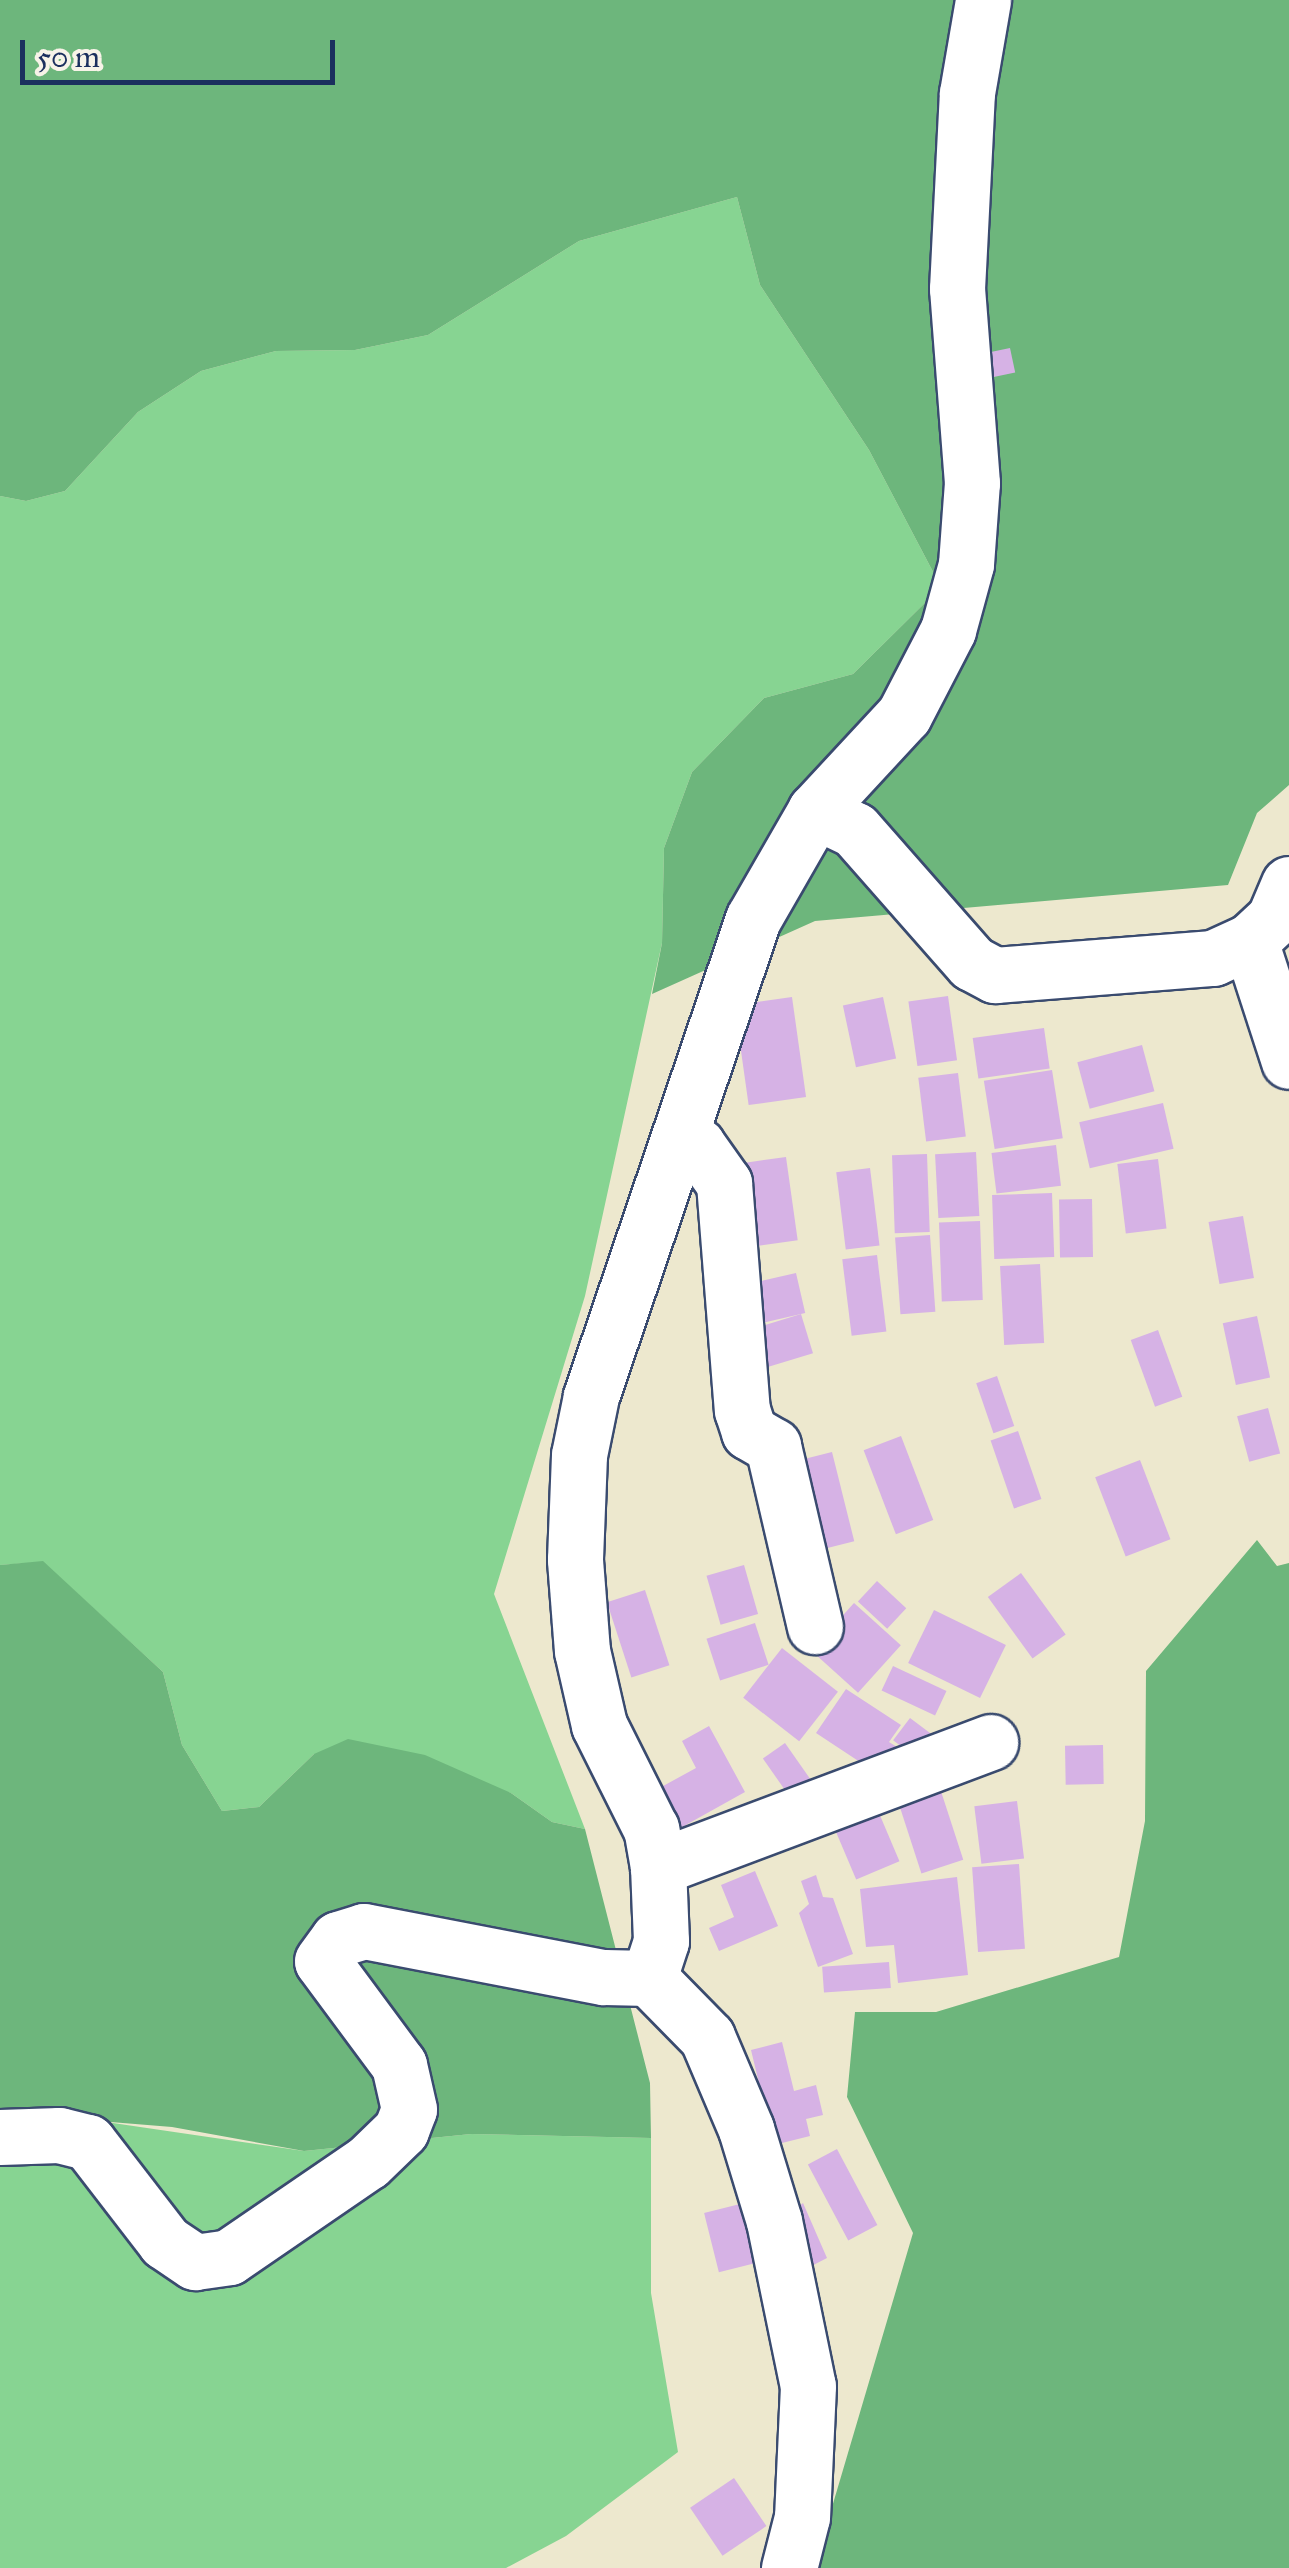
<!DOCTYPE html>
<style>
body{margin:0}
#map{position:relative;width:1289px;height:2568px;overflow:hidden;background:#ede8ce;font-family:"IM FELL Great Primer",serif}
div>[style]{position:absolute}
.green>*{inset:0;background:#87d492}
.forest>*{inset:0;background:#6db67c}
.building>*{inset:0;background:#d6b2e5;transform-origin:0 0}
.roads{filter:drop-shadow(2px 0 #3a4b6f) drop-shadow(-2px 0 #3a4b6f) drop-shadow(0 2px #3a4b6f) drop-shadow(0 -2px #3a4b6f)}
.minor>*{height:55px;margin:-27.5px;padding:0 27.5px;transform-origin:27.5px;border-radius:27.5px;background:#fff}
span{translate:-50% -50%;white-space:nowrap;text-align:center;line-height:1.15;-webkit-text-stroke:8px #f7f3e8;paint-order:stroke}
.scale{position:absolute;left:20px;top:40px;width:315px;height:45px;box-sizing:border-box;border:5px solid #1b2f5e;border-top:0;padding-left:12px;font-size:30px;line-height:35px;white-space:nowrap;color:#1b2f5e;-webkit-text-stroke:8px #f7f3e8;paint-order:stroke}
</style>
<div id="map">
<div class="green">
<i style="clip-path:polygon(737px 197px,760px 285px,869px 450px,941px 587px,853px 674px,764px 698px,692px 772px,664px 848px,662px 943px,585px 1296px,494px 1594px,585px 1829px,552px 1822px,511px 1793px,314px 1754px,259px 1807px,222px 1811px,182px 1745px,163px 1672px,43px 1562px,0 1565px,0 496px,26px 501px,65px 491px,138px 412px,201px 371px,276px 351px,355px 350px,428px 335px,579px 241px)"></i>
<i style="clip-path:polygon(31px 2111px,304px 2151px,471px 2134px,651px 2138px,651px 2293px,678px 2452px,566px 2536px,506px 2568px,0 2568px,0 2113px)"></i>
</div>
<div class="forest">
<i style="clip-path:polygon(0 0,1289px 0,1289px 785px,1257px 813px,1228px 885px,815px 921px,652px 994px,662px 943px,664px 848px,692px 772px,764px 698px,853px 674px,941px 587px,869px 450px,760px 285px,737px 197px,579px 241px,428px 335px,355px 350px,276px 351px,201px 371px,138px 412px,65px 491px,26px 501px,0 496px)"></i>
<i style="clip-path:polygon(1257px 1540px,1277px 1566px,1289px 1563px,1289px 2568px,814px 2568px,913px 2233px,847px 2097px,855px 2012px,936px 2012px,1119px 1957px,1145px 1821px,1146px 1671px)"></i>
<i style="clip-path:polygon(43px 1561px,163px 1672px,182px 1745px,222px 1811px,259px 1807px,314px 1754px,348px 1739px,425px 1755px,511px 1793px,552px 1822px,585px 1829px,650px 2083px,651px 2138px,471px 2134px,304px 2151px,172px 2127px,0 2113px,0 1565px)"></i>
</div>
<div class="building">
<i style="left:1010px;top:348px;width:25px;height:22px;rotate:78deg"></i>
<i style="left:948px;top:996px;width:65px;height:40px;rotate:82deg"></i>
<i style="left:792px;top:997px;width:101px;height:58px;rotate:82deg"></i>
<i style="left:883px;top:997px;width:63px;height:41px;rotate:78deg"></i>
<i style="left:1044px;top:1028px;width:41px;height:72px;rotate:82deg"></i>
<i style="left:1142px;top:1045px;width:48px;height:67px;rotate:75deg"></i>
<i style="left:1052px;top:1070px;width:69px;height:69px;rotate:81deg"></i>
<i style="left:958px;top:1073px;width:64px;height:40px;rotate:83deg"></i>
<i style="left:1163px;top:1103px;width:47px;height:86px;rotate:77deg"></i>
<i style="left:1056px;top:1145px;width:41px;height:65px;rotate:83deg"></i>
<i style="left:976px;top:1152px;width:64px;height:41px;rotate:87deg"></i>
<i style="left:927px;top:1154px;width:78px;height:35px;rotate:88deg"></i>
<i style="left:786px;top:1157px;width:84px;height:53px;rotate:82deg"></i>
<i style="left:1158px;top:1159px;width:70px;height:41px;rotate:83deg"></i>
<i style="left:870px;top:1168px;width:78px;height:34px;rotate:83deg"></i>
<i style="left:1052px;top:1193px;width:64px;height:60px;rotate:88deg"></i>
<i style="left:1092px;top:1199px;width:58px;height:33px;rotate:89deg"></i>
<i style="left:1243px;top:1216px;width:63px;height:35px;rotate:80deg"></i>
<i style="left:980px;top:1221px;width:79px;height:41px;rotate:88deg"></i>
<i style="left:930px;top:1235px;width:77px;height:35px;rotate:86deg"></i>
<i style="left:877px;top:1255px;width:77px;height:35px;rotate:83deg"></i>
<i style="left:1040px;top:1264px;width:79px;height:40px;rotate:87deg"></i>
<i style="left:796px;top:1273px;width:41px;height:65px;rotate:77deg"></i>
<i style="left:801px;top:1314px;width:41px;height:65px;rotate:73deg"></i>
<i style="left:1257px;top:1316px;width:63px;height:35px;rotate:78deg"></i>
<i style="left:1158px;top:1330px;width:71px;height:29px;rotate:70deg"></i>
<i style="left:997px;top:1376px;width:53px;height:22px;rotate:71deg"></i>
<i style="left:1268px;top:1408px;width:47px;height:32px;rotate:75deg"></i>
<i style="left:1018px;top:1431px;width:72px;height:29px;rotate:71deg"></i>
<i style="left:901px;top:1436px;width:90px;height:40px;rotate:69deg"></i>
<i style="left:832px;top:1452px;width:92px;height:45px;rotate:76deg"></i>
<i style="left:1140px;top:1460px;width:85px;height:48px;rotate:69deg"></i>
<i style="left:744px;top:1565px;width:51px;height:39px;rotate:74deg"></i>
<i style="left:1021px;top:1573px;width:76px;height:41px;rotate:54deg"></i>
<i style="left:877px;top:1581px;width:40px;height:28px;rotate:43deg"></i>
<i style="left:645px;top:1590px;width:79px;height:40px;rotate:72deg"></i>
<i style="left:854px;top:1603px;width:63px;height:64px;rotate:42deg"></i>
<i style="left:934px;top:1610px;width:80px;height:59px;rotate:26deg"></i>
<i style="left:755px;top:1623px;width:44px;height:51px;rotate:72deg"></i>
<i style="left:782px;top:1648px;width:71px;height:63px;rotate:38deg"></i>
<i style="left:893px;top:1666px;width:59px;height:27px;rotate:25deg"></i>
<i style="clip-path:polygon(846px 1689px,901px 1725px,889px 1742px,905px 1752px,869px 1768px,816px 1733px)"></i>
<i style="left:910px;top:1718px;width:38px;height:28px;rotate:37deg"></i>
<i style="clip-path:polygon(709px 1726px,745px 1792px,675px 1831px,654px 1791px,696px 1768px,682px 1741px)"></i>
<i style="left:785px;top:1743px;width:58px;height:27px;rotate:55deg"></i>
<i style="left:1103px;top:1745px;width:39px;height:38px;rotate:89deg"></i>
<i style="left:937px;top:1779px;width:85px;height:44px;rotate:72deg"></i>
<i style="left:1017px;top:1801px;width:58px;height:43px;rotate:83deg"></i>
<i style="left:876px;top:1806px;width:60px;height:47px;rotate:67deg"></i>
<i style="left:1019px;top:1864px;width:85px;height:47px;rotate:86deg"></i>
<i style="clip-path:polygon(755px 1871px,778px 1926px,719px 1951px,709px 1928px,734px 1917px,721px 1885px)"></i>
<i style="clip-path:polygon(816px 1875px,823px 1897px,833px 1898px,853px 1954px,818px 1967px,799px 1913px,809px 1904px,801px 1881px)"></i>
<i style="clip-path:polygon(957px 1877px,968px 1975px,898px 1983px,894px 1945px,866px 1947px,860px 1889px)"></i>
<i style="left:889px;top:1962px;width:26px;height:67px;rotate:86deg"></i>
<i style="clip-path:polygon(782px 2042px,794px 2091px,816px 2085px,823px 2115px,806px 2119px,810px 2136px,774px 2145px,751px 2050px)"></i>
<i style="left:837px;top:2149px;width:86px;height:33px;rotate:62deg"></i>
<i style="clip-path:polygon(803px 2203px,827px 2258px,796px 2274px,782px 2221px)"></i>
<i style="left:740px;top:2204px;width:61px;height:37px;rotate:76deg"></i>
<i style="left:734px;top:2478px;width:58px;height:53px;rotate:56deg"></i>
</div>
<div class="roads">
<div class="minor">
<i style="left:815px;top:811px;width:44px;rotate:25.4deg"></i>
<i style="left:855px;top:830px;width:177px;rotate:48.7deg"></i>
<i style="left:972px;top:963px;width:26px;rotate:28deg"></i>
<i style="left:995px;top:975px;width:219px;rotate:-4.5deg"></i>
<i style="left:1213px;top:958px;width:41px;rotate:-24.7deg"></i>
<i style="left:1250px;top:941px;width:33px;rotate:-43deg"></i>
<i style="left:1274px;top:919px;width:38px;rotate:-67deg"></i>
<i style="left:1250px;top:941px;width:126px;rotate:72deg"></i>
<i style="left:682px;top:1138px;width:17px;rotate:25deg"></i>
<i style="left:697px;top:1145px;width:47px;rotate:54.6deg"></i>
<i style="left:724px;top:1183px;width:228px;rotate:85.5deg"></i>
<i style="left:742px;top:1410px;width:23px;rotate:72deg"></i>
<i style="left:749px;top:1432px;width:28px;rotate:30deg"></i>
<i style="left:773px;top:1446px;width:185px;rotate:76.9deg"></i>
<i style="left:658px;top:1867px;width:355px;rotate:-20.6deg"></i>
<i style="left:649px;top:1978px;width:39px;rotate:-72deg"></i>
<i style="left:661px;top:1941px;width:74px;rotate:-92.3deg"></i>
<i style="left:658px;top:1867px;width:39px;rotate:-100deg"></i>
<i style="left:651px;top:1829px;width:116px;rotate:-116.6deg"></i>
<i style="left:599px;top:1725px;width:76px;rotate:-102.9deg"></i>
<i style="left:582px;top:1651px;width:92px;rotate:-94.4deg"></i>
<i style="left:575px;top:1559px;width:104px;rotate:-87.8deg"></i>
<i style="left:579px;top:1455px;width:60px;rotate:-78.5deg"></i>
<i style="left:591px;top:1396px;width:504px;rotate:-71.24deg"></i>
<i style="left:753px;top:919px;width:125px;rotate:-60.1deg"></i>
<i style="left:815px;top:811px;width:131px;rotate:-47.2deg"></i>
<i style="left:904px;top:715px;width:96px;rotate:-62.6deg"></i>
<i style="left:948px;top:630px;width:68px;rotate:-74.7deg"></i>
<i style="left:966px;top:564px;width:81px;rotate:-85.8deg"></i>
<i style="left:972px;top:483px;width:195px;rotate:-94.4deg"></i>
<i style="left:957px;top:289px;width:196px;rotate:-87.1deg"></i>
<i style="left:967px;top:93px;width:94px;rotate:-80.2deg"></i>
<i style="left:0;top:2137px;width:59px;rotate:-1.9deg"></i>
<i style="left:59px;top:2135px;width:30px;rotate:14deg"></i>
<i style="left:88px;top:2142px;width:126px;rotate:52.4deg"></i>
<i style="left:165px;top:2242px;width:36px;rotate:34deg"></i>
<i style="left:195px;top:2262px;width:34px;rotate:-8deg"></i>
<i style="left:229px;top:2257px;width:168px;rotate:-34.4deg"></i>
<i style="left:368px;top:2162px;width:46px;rotate:-44.1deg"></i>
<i style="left:401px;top:2130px;width:22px;rotate:-69deg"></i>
<i style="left:409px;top:2109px;width:45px;rotate:-102.8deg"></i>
<i style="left:399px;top:2065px;width:129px;rotate:-126.5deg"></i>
<i style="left:322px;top:1961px;width:27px;rotate:-54deg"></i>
<i style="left:338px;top:1939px;width:27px;rotate:-17deg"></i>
<i style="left:364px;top:1931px;width:244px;rotate:10.9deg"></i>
<i style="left:604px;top:1977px;width:45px;rotate:1.3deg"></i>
<i style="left:649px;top:1978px;width:83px;rotate:45.5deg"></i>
<i style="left:707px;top:2037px;width:100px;rotate:67deg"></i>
<i style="left:746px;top:2129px;width:96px;rotate:73.1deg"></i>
<i style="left:774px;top:2221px;width:168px;rotate:78.4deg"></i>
<i style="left:808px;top:2386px;width:131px;rotate:92.6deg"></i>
<i style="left:802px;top:2517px;width:53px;rotate:104.3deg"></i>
</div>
</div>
<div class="scale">50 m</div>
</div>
